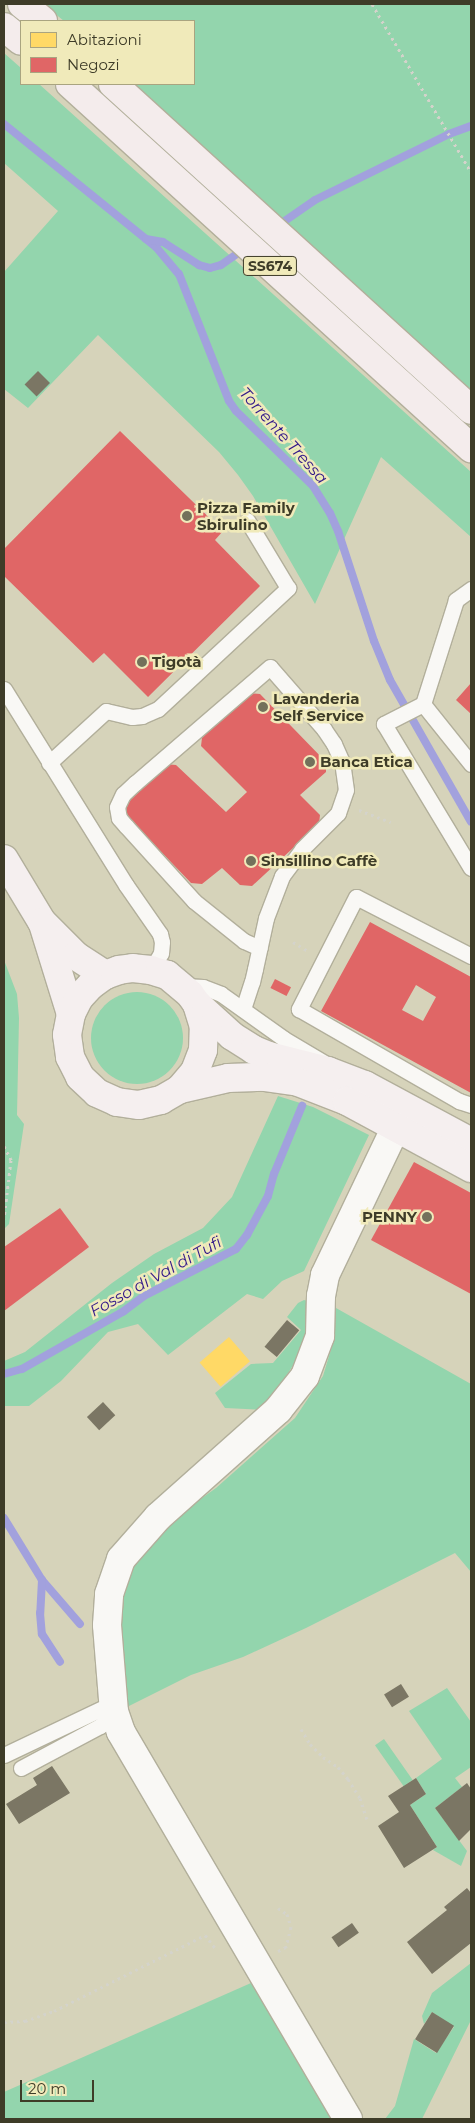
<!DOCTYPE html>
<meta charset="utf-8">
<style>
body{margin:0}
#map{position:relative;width:475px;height:2123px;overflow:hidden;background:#d6d3ba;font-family:Montserrat,sans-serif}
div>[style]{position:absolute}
.green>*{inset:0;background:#93d5ad;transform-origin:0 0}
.round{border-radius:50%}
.homes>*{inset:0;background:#ffd966;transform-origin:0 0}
.shops>*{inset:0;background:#e06666;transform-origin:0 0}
.stream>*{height:8px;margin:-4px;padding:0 4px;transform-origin:4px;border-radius:4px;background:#a2a1dd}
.building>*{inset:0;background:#7b7664;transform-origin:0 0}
.path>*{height:3px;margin-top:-1.5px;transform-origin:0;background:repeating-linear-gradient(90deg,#d4d3cb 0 2.5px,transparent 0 6.5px)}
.roads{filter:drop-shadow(1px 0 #b2af9b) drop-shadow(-1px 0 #b2af9b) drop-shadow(0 1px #b2af9b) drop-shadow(0 -1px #b2af9b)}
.service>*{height:15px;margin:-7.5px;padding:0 7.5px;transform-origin:7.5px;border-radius:7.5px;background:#f9f8f5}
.minor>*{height:28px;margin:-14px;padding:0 14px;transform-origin:14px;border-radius:14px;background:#f9f8f5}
.primary>*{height:28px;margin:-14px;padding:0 14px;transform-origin:14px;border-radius:14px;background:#f5efef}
.trunk>*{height:28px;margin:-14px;padding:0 14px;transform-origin:14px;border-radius:14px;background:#f4ecec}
.dots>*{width:14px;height:14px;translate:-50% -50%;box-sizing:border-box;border:2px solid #f0eaba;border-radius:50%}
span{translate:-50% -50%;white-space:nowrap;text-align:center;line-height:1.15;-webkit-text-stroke:5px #f0eaba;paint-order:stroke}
.shield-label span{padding:1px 4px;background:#f0eaba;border:1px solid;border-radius:4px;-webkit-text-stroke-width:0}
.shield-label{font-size:14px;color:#3e3c28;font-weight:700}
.poi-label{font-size:15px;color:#3e3c28;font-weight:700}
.left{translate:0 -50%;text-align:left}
.right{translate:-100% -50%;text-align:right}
.water-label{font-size:16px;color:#311889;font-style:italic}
.frame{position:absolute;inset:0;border:5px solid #3e3c28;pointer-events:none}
.legend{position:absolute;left:20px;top:20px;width:175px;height:65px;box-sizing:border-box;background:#f0eaba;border:1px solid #a9a480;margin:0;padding:6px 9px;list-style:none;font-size:15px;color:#3e3c28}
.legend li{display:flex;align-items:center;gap:10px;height:25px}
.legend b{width:25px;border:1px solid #a9a480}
.scale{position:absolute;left:20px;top:2080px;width:74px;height:22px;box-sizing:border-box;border:2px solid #3e3c28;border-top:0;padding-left:6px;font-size:15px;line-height:18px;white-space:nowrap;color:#3e3c28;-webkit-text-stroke:4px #f0eaba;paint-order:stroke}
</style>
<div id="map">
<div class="green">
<i style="clip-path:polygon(43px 4px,471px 4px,471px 390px,134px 84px,194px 84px,194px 21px,64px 21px)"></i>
<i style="clip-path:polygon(4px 53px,21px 68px,21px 84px,39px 84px,471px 472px,471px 537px,381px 457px,315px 604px,253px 496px,238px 475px,219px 452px,98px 335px,28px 408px,4px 389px,4px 272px,58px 211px,4px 163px)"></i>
<i style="clip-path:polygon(4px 960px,17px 994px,19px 1018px,17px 1115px,24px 1124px,9px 1224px,4px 1229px)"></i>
<i class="round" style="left:91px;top:992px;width:92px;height:92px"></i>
<i style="clip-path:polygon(278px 1096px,313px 1107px,369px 1135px,304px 1271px,282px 1281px,263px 1299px,247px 1294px,168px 1355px,138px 1324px,108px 1332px,61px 1381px,29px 1406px,4px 1406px,4px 1361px,25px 1352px,112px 1283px,154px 1254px,203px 1228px,232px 1197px)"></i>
<i style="clip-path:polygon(304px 1300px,311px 1302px,305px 1347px,264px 1410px,225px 1408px,215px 1393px,251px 1364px,273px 1363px,301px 1330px,287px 1317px,298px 1303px)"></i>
<i style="clip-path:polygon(336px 1308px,471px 1384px,471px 1572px,455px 1553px,306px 1628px,243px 1657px,191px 1675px,127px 1707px,119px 1607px,133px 1563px,160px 1528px,216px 1488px,295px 1418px,323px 1376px,332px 1346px)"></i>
<i style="clip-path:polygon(447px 1688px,471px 1722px,471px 1767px,455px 1778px,462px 1787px,435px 1808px,467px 1851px,461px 1866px,433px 1850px,437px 1847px,410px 1805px,426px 1794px,416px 1778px,442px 1759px,409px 1711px)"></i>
<i style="left:384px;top:1739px;width:50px;height:11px;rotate:55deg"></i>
<i style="clip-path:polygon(471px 1963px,471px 2020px,422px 2119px,385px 2119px,395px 2106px,414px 2039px,436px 2053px,454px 2027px,432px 2012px,424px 2024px,422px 2016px,432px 1993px)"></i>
<i style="clip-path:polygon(251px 1983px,334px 2119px,4px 2119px,4px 2092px)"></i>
</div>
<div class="homes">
<i style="left:229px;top:1337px;width:32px;height:39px;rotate:49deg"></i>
</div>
<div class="shops">
<i style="clip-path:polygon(120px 431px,223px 531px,215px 540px,260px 586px,148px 697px,104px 653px,93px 663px,4px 576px,4px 549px)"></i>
<i style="clip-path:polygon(471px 683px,471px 714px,456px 700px)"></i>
<i style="clip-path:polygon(248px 693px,260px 694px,326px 762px,326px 772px,300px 795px,320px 815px,319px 824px,252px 886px,240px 885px,222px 868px,202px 884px,191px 883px,124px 813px,126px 801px,164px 764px,176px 765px,226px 812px,247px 792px,201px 746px,203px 730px)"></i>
<i style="clip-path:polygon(evenodd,370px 922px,471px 977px,471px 1093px,321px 1011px,370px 922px,416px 985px,436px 997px,423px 1021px,402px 1010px,416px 985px)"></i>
<i style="left:275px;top:979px;width:18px;height:10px;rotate:27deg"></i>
<i style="clip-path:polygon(414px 1162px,471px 1193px,471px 1294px,371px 1240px)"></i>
<i style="clip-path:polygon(60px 1208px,89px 1247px,4px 1311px,4px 1247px)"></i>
</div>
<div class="stream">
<i style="left:4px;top:124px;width:196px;rotate:39deg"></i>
<i style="left:156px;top:247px;width:35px;rotate:50deg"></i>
<i style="left:179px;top:274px;width:136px;rotate:68.5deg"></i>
<i style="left:229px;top:401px;width:12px;rotate:55deg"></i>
<i style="left:236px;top:411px;width:107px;rotate:44.2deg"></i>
<i style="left:313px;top:486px;width:32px;rotate:58deg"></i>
<i style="left:330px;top:513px;width:20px;rotate:66deg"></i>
<i style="left:338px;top:531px;width:116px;rotate:71.9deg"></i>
<i style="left:374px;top:641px;width:42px;rotate:67.7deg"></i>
<i style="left:390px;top:680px;width:163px;rotate:60.3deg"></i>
<i style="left:276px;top:227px;width:47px;rotate:-34.7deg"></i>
<i style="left:315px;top:200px;width:149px;rotate:-26.2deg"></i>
<i style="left:449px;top:134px;width:23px;rotate:-20deg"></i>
<i style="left:146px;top:239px;width:17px;rotate:10deg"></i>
<i style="left:163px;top:242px;width:43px;rotate:32.6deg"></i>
<i style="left:199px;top:265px;width:11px;rotate:15deg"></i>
<i style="left:210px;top:268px;width:11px;rotate:-15deg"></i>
<i style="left:221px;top:265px;width:28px;rotate:-35deg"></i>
<i style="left:4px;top:1374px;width:19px;rotate:-16deg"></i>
<i style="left:22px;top:1369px;width:117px;rotate:-29.6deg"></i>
<i style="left:124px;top:1311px;width:25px;rotate:-37deg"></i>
<i style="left:144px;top:1296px;width:103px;rotate:-27.1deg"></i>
<i style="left:236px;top:1249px;width:18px;rotate:-52deg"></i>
<i style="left:247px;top:1235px;width:44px;rotate:-61.7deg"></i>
<i style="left:268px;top:1196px;width:23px;rotate:-75deg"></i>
<i style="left:274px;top:1174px;width:74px;rotate:-67.6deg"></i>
<i style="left:4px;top:1518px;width:73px;rotate:58.5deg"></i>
<i style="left:42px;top:1580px;width:58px;rotate:49.2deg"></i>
<i style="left:42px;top:1580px;width:33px;rotate:93deg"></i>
<i style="left:40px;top:1613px;width:21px;rotate:85deg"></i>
<i style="left:42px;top:1634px;width:33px;rotate:57deg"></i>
</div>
<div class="building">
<i style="left:38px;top:371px;width:17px;height:19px;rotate:45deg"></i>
<i style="left:287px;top:1320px;width:16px;height:35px;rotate:40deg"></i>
<i style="left:103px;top:1402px;width:18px;height:22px;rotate:47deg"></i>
<i style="left:401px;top:1684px;width:15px;height:20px;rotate:58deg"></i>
<i style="clip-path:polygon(52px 1766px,70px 1793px,19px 1824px,6px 1804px,37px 1785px,33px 1778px)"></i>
<i style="clip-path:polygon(416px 1778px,426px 1794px,410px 1805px,437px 1847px,404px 1868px,378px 1826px,399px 1812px,388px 1796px)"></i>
<i style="clip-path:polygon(467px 1783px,471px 1789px,471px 1829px,459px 1841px,435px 1808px)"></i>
<i style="clip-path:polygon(467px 1888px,471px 1893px,471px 1943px,432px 1974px,407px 1942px,447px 1910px,444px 1907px)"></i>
<i style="left:352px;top:1923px;width:12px;height:25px;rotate:55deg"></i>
<i style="left:432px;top:2012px;width:26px;height:32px;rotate:32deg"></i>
</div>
<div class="path">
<i style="left:372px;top:4px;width:195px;rotate:59.5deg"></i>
<i style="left:359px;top:810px;width:34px;rotate:21deg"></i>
<i style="left:293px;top:942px;width:17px;rotate:31deg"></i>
<i style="left:4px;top:1146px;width:16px;rotate:63deg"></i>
<i style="left:11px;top:1160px;width:59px;rotate:96.8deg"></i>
<i style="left:301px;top:1729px;width:17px;rotate:59deg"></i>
<i style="left:310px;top:1744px;width:18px;rotate:45deg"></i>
<i style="left:323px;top:1757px;width:18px;rotate:34deg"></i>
<i style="left:338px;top:1767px;width:16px;rotate:50deg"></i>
<i style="left:348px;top:1779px;width:22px;rotate:58deg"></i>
<i style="left:360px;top:1798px;width:22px;rotate:72deg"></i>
<i style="left:278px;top:1908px;width:11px;rotate:34deg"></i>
<i style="left:287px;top:1914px;width:14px;rotate:73deg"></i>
<i style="left:291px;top:1927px;width:21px;rotate:104deg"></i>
<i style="left:286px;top:1947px;width:9px;rotate:153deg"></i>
<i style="left:4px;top:2022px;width:21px;rotate:-3deg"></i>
<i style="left:25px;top:2021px;width:31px;rotate:-19deg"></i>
<i style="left:54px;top:2011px;width:169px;rotate:-26.7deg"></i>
<i style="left:205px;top:1935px;width:18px;rotate:52deg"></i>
</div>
<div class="roads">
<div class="service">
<i style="left:471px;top:589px;width:19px;rotate:144deg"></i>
<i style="left:456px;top:600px;width:109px;rotate:107.6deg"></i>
<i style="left:423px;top:704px;width:44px;rotate:152.9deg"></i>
<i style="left:384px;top:724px;width:168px;rotate:58.9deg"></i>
<i style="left:4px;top:689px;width:231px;rotate:58.1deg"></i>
<i style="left:126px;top:885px;width:60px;rotate:55.2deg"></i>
<i style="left:160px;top:934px;width:8px;rotate:76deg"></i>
<i style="left:162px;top:942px;width:11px;rotate:95deg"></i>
<i style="left:161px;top:953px;width:20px;rotate:120deg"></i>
<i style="left:423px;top:704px;width:77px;rotate:51.3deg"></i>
<i style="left:49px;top:763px;width:77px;rotate:-42.4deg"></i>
<i style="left:106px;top:711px;width:27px;rotate:13deg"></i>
<i style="left:132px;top:717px;width:10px;rotate:-6deg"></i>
<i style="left:142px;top:716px;width:17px;rotate:-24deg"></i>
<i style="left:158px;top:709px;width:178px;rotate:-42.9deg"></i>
<i style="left:288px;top:588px;width:79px;rotate:-121.1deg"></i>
<i style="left:471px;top:956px;width:129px;rotate:-152.8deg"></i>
<i style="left:356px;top:897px;width:126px;rotate:117deg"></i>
<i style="left:299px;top:1009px;width:185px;rotate:29.9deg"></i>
<i style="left:459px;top:1101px;width:13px;rotate:18deg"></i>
<i style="left:183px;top:986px;width:20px;rotate:3deg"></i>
<i style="left:203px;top:987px;width:19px;rotate:21deg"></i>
<i style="left:221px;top:994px;width:77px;rotate:35.5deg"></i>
<i style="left:284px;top:1039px;width:45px;rotate:30.5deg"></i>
<i style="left:243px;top:1009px;width:28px;rotate:-72deg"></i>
<i style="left:252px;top:982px;width:13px;rotate:-77deg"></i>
<i style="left:255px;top:969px;width:52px;rotate:-77.8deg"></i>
<i style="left:266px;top:918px;width:45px;rotate:-69.1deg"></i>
<i style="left:282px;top:876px;width:34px;rotate:-53deg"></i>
<i style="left:302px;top:849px;width:51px;rotate:-45deg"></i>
<i style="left:338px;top:813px;width:24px;rotate:-71deg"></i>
<i style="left:346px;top:790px;width:28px;rotate:-98deg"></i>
<i style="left:342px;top:762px;width:20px;rotate:-114deg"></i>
<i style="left:334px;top:744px;width:18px;rotate:-124deg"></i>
<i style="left:324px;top:729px;width:82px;rotate:-131.1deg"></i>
<i style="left:270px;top:667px;width:178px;rotate:139.3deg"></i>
<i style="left:135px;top:783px;width:16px;rotate:137deg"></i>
<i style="left:123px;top:794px;width:14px;rotate:115deg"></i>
<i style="left:117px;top:807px;width:11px;rotate:80deg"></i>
<i style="left:119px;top:818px;width:11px;rotate:49deg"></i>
<i style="left:126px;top:826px;width:101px;rotate:47.8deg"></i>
<i style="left:194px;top:901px;width:64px;rotate:38.7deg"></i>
<i style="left:244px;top:941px;width:17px;rotate:24deg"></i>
<i style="left:4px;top:1755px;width:121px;rotate:-25.5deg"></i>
<i style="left:21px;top:1768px;width:89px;rotate:-28deg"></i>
<i style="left:100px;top:1726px;width:20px;rotate:-45deg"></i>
</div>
<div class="minor">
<i style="left:348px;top:2119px;width:449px;rotate:-120.4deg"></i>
<i style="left:121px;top:1732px;width:21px;rotate:-109deg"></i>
<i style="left:114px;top:1712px;width:87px;rotate:-94.6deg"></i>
<i style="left:107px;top:1625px;width:31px;rotate:-86deg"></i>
<i style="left:109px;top:1594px;width:37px;rotate:-71deg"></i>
<i style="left:121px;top:1559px;width:56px;rotate:-48.6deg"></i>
<i style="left:158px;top:1517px;width:161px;rotate:-41.7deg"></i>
<i style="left:278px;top:1410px;width:43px;rotate:-51.5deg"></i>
<i style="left:305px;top:1376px;width:43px;rotate:-69.4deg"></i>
<i style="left:320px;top:1336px;width:40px;rotate:-88.6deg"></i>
<i style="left:321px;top:1296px;width:21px;rotate:-79deg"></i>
<i style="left:325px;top:1275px;width:164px;rotate:-64.4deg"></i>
</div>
<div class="primary">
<i style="left:4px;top:859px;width:74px;rotate:58.9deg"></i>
<i style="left:42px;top:922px;width:48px;rotate:45deg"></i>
<i style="left:76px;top:956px;width:35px;rotate:33deg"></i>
<i style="left:44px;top:927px;width:91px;rotate:72.8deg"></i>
<i style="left:197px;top:1004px;width:47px;rotate:42.4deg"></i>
<i style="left:232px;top:1036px;width:26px;rotate:32deg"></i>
<i style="left:254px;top:1050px;width:16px;rotate:22deg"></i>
<i style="left:269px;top:1056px;width:61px;rotate:14.3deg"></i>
<i style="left:328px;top:1071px;width:40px;rotate:21deg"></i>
<i style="left:365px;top:1085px;width:120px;rotate:28.3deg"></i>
<i style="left:180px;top:1089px;width:23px;rotate:-50deg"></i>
<i style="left:195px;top:1071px;width:22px;rotate:-69deg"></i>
<i style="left:203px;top:1050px;width:23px;rotate:-88deg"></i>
<i style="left:204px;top:1027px;width:24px;rotate:-107deg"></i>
<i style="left:197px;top:1004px;width:12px;rotate:-125deg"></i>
<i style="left:190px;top:994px;width:30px;rotate:-140deg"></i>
<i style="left:167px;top:975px;width:17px;rotate:-163deg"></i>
<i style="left:151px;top:970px;width:18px;rotate:-174deg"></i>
<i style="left:133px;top:968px;width:14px;rotate:172deg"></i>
<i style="left:119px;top:970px;width:15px;rotate:160deg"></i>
<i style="left:105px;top:975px;width:17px;rotate:144deg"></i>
<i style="left:91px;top:985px;width:18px;rotate:133deg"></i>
<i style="left:79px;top:998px;width:18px;rotate:117deg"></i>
<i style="left:71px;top:1014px;width:21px;rotate:101deg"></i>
<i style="left:67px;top:1035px;width:22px;rotate:82deg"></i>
<i style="left:70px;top:1057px;width:22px;rotate:63deg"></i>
<i style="left:80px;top:1077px;width:23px;rotate:43deg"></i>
<i style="left:97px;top:1093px;width:22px;rotate:24deg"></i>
<i style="left:117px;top:1102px;width:22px;rotate:8deg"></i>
<i style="left:139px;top:1105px;width:23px;rotate:-13deg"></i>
<i style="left:161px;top:1100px;width:22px;rotate:-30deg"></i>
<i style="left:180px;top:1089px;width:49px;rotate:-12.9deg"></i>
<i style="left:228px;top:1078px;width:36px;rotate:-2deg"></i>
<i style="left:264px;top:1077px;width:34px;rotate:8deg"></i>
<i style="left:298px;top:1082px;width:53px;rotate:21.2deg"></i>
<i style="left:347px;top:1101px;width:141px;rotate:28.4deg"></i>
</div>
<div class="trunk">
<i style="left:22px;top:4px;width:27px;rotate:39deg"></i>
<i style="left:4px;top:27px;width:22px;rotate:39deg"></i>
<i style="left:70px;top:84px;width:542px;rotate:42.23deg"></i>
<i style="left:113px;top:84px;width:484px;rotate:42.3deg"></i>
</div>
</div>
<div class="dots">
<i style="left:187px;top:516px;background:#73715b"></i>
<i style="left:142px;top:662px;background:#73715b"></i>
<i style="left:263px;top:707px;background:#73715b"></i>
<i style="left:310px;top:762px;background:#73715b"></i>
<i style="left:251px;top:861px;background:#73715b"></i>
<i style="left:427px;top:1217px;background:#73715b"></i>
</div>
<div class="shield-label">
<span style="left:270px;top:266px">SS674</span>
</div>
<div class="poi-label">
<span class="left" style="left:197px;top:516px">Pizza Family<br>Sbirulino</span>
<span class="left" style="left:152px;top:662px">Tigotà</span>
<span class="left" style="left:273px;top:707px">Lavanderia<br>Self Service</span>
<span class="left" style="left:320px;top:762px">Banca Etica</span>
<span class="left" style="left:261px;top:861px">Sinsillino Caffè</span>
<span class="right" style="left:417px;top:1217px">PENNY</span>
</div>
<div class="water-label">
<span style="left:283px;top:436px;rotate:48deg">Torrente Tressa</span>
<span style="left:156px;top:1277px;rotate:-29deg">Fosso di Val di Tufi</span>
</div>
<div class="frame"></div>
<ul class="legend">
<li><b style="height:14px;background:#ffd966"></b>Abitazioni</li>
<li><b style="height:14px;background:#e06666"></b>Negozi</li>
</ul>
<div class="scale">20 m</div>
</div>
